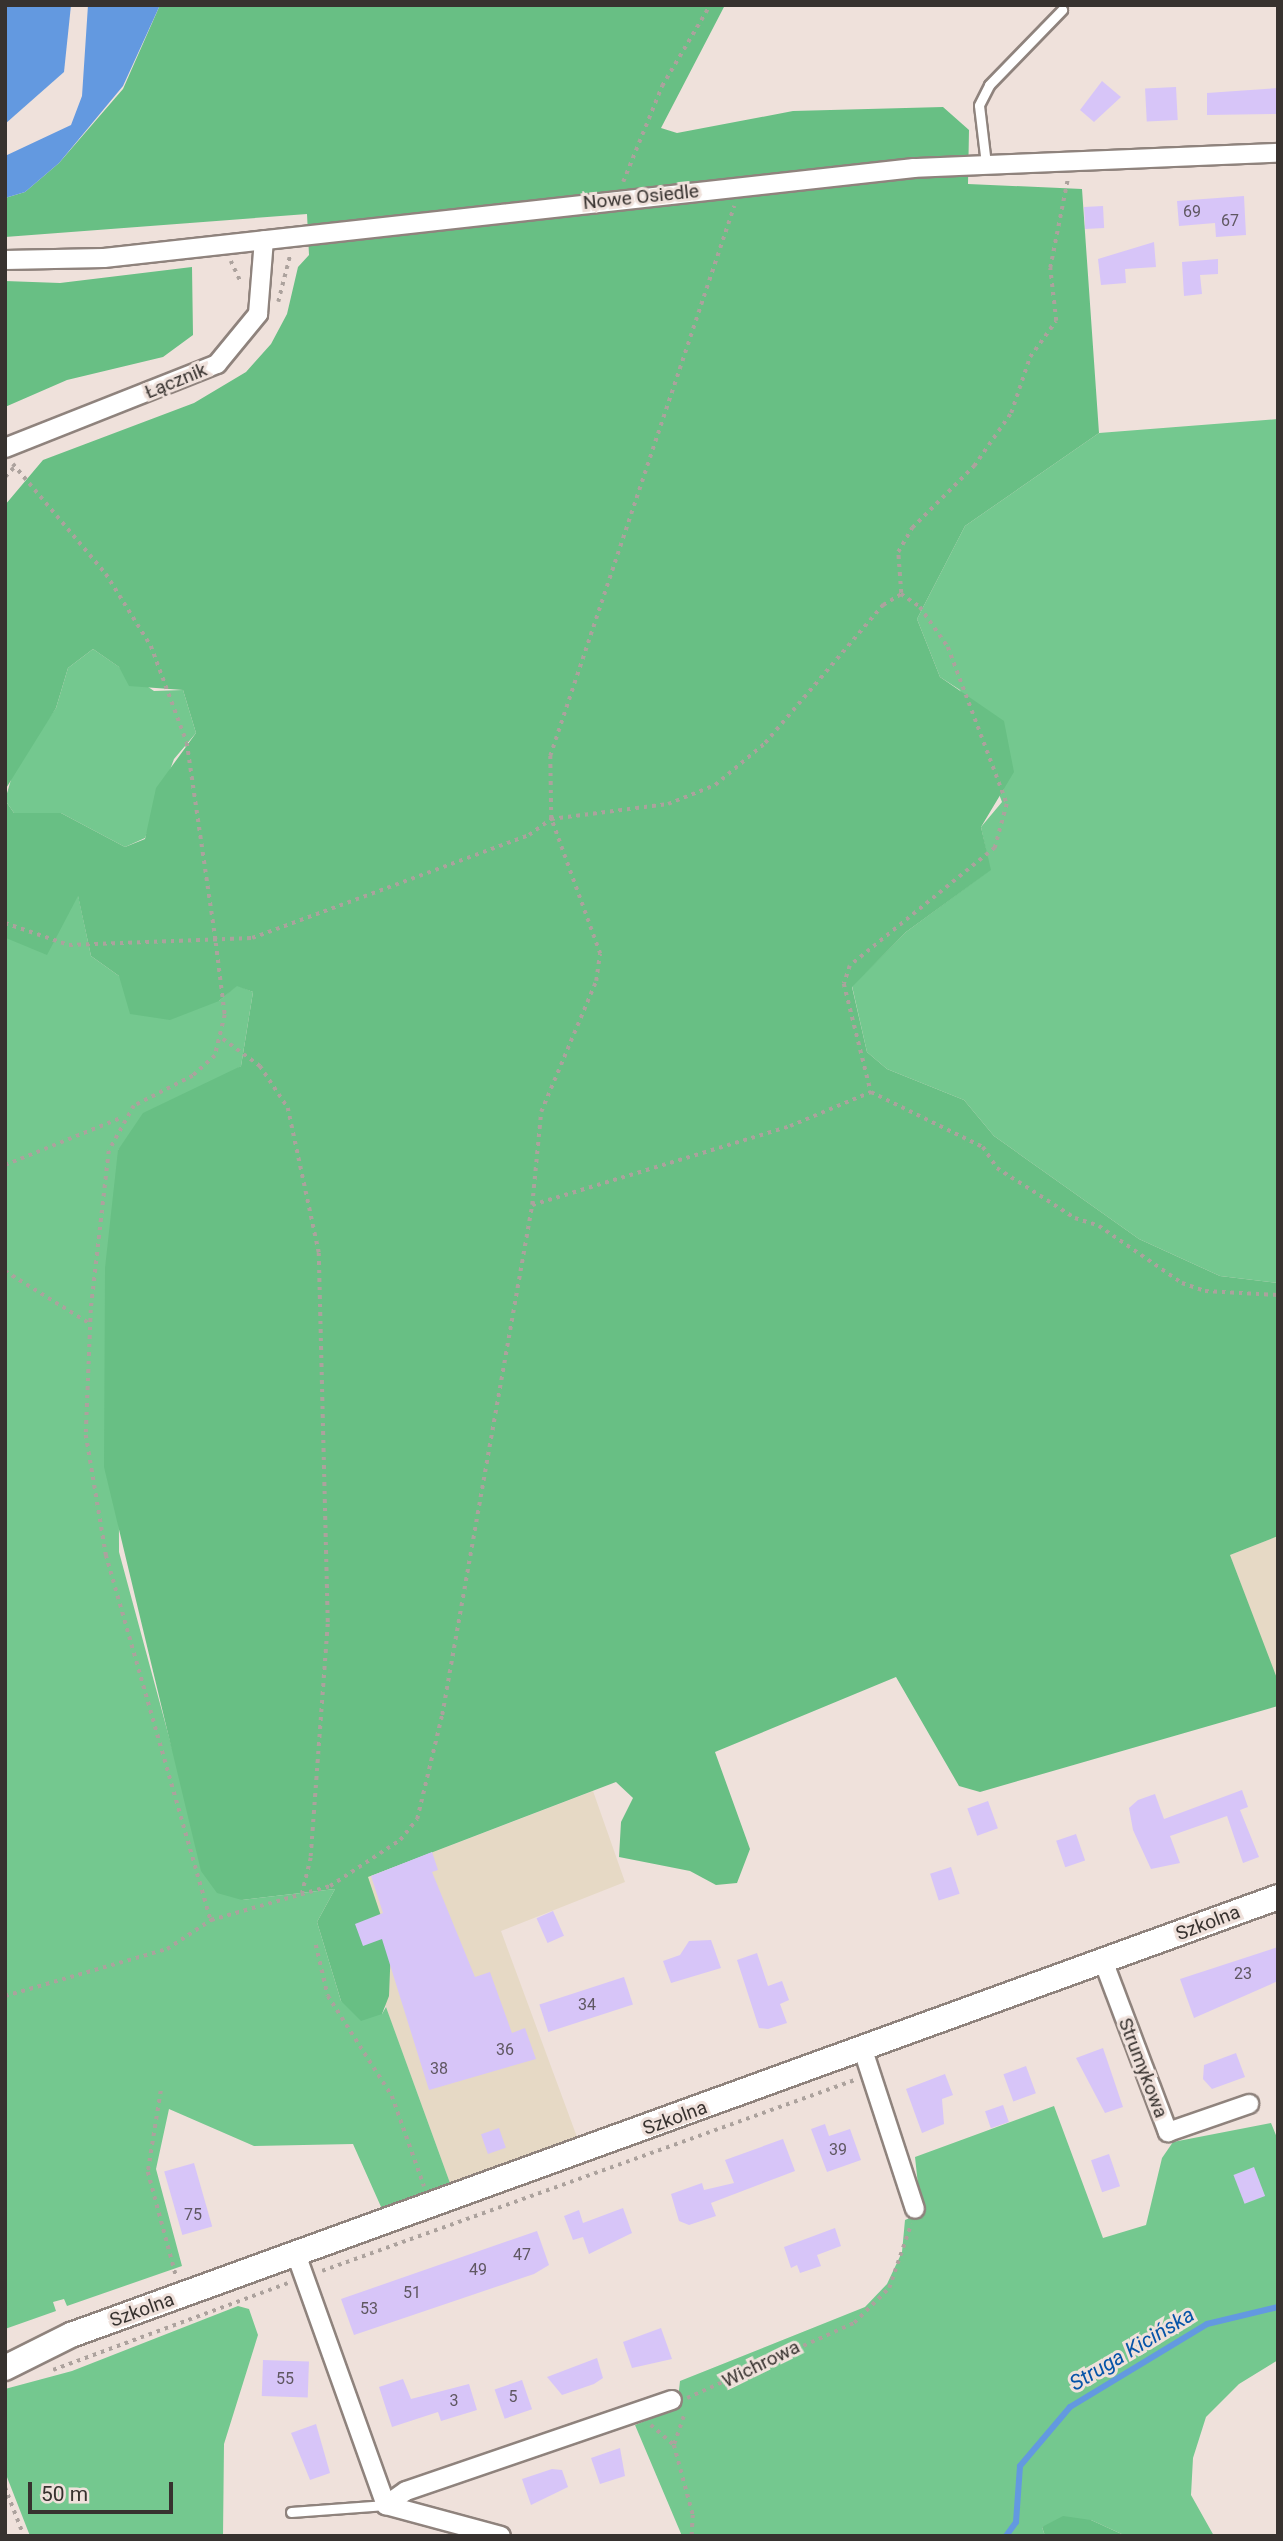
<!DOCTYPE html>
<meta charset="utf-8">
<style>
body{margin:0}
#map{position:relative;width:1283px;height:2541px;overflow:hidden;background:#efe1db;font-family:Roboto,sans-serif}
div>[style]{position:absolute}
.industrial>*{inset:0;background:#e6d9c5}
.green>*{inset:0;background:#74c88f}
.forest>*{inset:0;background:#68bf84}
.water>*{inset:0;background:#6399e0}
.stream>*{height:6px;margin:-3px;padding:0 3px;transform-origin:3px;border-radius:3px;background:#6399e0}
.building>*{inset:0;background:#d7c5f8;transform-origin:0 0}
.path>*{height:3.5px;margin-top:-1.75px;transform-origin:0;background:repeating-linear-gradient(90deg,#aca29d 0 3.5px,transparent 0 8.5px)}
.roads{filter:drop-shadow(2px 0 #8f837d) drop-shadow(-2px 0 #8f837d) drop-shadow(0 2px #8f837d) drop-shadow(0 -2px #8f837d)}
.lane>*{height:9px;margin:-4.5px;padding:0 4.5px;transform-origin:4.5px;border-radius:4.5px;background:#fff}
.street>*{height:18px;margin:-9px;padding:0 9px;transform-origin:9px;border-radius:9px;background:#fff}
.secondary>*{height:24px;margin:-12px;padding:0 12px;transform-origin:12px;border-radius:12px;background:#fff}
span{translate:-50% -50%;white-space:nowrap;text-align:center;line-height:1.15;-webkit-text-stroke:6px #efe1db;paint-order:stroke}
.number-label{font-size:16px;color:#5f5761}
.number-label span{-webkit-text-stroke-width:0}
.street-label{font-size:19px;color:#37322f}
.water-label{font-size:21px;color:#0654a8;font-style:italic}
.frame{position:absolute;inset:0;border:7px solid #37322f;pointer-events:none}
.scale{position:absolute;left:28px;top:2482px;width:145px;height:32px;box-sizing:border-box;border:4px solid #37322f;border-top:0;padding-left:9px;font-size:21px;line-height:24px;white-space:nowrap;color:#37322f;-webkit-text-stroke:5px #efe1db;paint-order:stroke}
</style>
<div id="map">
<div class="industrial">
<i style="clip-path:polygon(1278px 1536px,1278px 1684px,1230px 1555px)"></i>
<i style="clip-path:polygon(593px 1791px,625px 1882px,501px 1931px,577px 2137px,450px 2183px,342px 1887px)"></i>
</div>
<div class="green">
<i style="clip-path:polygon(1278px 419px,1278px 1283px,1220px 1276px,1139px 1239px,994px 1136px,964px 1100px,887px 1069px,867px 1052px,852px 986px,906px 932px,990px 870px,981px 827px,1002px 802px,960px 690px,940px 677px,917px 619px,965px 526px,1099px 433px)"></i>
<i style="clip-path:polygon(93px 649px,154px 691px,183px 690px,196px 733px,174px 759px,145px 838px,125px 847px,61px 813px,14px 813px,5px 800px,15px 766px,56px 708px,68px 668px)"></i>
<i style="clip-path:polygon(78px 895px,91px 956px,119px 976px,219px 1001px,237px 985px,253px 992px,241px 1066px,118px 1150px,119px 1552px,172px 1748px,242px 1900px,335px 1889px,317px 1922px,341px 2001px,382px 2014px,386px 2007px,450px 2183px,382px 2209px,353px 2144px,254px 2146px,169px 2109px,156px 2169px,182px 2266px,67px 2306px,64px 2299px,53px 2302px,56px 2311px,5px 2329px,6px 937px)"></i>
<i style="clip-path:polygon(1054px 2106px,1103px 2238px,1146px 2225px,1162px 2158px,1173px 2142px,1271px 2123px,1278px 2140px,1278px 2360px,1239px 2384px,1206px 2417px,1193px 2458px,1191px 2495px,1214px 2536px,1126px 2536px,1091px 2520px,1042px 2527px,1045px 2536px,682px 2536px,635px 2425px,677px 2408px,680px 2381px,865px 2307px,887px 2284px,902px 2252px,905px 2220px,921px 2213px,915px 2157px)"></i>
<i style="clip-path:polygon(238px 2306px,249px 2309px,258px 2335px,224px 2444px,223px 2536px,30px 2536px,5px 2472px,5px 2389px,72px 2371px)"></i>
</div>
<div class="forest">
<i style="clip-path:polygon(160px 5px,725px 5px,661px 128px,677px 133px,793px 111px,943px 107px,969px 130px,968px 184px,1082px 189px,1099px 433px,965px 526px,917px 619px,940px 677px,1004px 721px,1014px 772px,981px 827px,991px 870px,906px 932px,852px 987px,867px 1052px,887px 1069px,964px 1100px,994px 1136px,1139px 1239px,1220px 1276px,1278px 1283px,1278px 1536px,1230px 1555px,1278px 1681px,1278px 1706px,980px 1792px,959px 1786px,896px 1677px,715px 1752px,750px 1849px,737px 1883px,716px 1885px,690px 1871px,619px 1857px,621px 1822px,633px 1798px,616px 1782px,368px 1877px,391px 1946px,389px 1996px,382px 2014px,361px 2021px,341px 2001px,317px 1922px,335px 1889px,242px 1900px,217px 1893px,201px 1871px,104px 1467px,105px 1268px,118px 1150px,143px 1113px,241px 1066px,253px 992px,237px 986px,219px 1001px,170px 1020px,130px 1014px,119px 976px,91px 956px,78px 896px,47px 955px,6px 938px,5px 979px,5px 800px,14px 813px,61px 813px,125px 847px,145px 839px,156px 788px,196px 733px,183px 690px,129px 686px,119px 667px,93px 649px,68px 668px,56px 708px,5px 790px,5px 505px,43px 460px,194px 403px,246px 372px,271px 344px,287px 314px,298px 267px,309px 255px,307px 214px,5px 237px,5px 198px,25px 192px,59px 163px,123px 89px)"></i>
<i style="clip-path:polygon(192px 267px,193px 335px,163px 357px,67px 380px,5px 407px,5px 281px,60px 283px)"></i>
<i style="clip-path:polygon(1063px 2516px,1091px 2520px,1126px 2536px,1045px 2536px,1042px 2527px)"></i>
</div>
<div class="water">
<i style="clip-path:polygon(5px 5px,71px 5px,64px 72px,5px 124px)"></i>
<i style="clip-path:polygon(88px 5px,160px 5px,123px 86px,59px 163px,25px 192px,5px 198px,5px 156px,71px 125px,82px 96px)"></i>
</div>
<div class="stream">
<i style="left:1006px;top:2536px;width:17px;rotate:-54deg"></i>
<i style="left:1016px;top:2522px;width:56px;rotate:-85.9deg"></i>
<i style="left:1020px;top:2466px;width:77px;rotate:-49.7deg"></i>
<i style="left:1070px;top:2407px;width:160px;rotate:-31.2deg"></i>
<i style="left:1207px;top:2324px;width:73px;rotate:-13.5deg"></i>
</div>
<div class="building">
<i style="clip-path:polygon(1102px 81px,1121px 97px,1094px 122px,1080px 110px)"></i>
<i style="left:1176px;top:87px;width:33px;height:31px;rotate:87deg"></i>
<i style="clip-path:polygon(1278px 88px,1278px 114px,1207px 115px,1207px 93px)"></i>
<i style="clip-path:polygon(1244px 196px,1246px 235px,1216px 237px,1215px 223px,1179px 226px,1177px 201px)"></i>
<i style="left:1103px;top:206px;width:22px;height:19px;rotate:87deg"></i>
<i style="clip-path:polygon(1154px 242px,1156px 267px,1125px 269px,1126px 283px,1101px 285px,1098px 259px)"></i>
<i style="clip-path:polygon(1218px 259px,1218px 274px,1200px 275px,1202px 294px,1184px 296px,1182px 262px)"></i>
<i style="clip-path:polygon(1242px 1790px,1248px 1807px,1240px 1810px,1259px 1857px,1243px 1863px,1227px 1816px,1170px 1836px,1180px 1863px,1151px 1869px,1133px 1830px,1129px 1808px,1138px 1800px,1155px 1794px,1164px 1819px)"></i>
<i style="left:988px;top:1801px;width:29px;height:22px;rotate:70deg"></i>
<i style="left:1076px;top:1834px;width:28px;height:21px;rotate:71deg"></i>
<i style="clip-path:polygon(432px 1852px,438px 1870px,432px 1872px,475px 1977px,490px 1972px,512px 2033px,525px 2028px,536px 2059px,429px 2090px,382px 1939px,363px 1946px,355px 1924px,383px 1913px,371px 1876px)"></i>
<i style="left:951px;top:1867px;width:28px;height:22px;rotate:72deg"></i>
<i style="left:553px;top:1911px;width:27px;height:18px;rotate:66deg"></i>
<i style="clip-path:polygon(711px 1940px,721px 1968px,671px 1983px,663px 1961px,680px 1955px,689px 1941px)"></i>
<i style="clip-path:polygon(1278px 1947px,1278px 1981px,1194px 2018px,1180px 1979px)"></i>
<i style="clip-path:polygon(757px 1953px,768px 1986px,782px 1981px,789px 2000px,780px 2004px,787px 2023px,768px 2029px,759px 2028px,737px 1960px)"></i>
<i style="left:624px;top:1977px;width:29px;height:89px;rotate:72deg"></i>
<i style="clip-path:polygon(1103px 2048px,1123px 2107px,1105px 2113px,1076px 2058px)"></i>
<i style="clip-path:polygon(1236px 2053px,1245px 2077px,1212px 2089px,1203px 2079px,1204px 2065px)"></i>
<i style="left:1026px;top:2066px;width:29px;height:24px;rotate:70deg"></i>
<i style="clip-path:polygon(945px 2074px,953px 2095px,942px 2099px,944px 2124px,922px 2133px,906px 2089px)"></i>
<i style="left:1003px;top:2105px;width:18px;height:19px;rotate:71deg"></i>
<i style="clip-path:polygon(825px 2124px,829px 2136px,850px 2129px,861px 2160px,827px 2172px,811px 2129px)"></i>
<i style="left:499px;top:2128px;width:21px;height:19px;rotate:71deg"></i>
<i style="clip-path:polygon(783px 2139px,795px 2171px,711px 2203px,716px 2216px,689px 2225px,679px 2221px,671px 2194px,702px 2183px,704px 2190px,734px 2183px,725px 2160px)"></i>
<i style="left:1109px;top:2154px;width:34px;height:19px;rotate:71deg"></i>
<i style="left:194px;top:2163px;width:66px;height:31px;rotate:74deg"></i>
<i style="left:1254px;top:2167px;width:31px;height:22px;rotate:69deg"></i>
<i style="clip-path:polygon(623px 2208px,632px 2233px,589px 2254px,583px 2237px,573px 2240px,564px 2216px,579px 2210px,583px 2223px)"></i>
<i style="clip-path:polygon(835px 2228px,841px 2246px,817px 2255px,821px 2266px,800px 2273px,797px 2265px,791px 2268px,784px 2247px)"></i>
<i style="clip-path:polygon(537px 2231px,549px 2265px,534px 2274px,354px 2335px,341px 2299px)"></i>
<i style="clip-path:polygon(661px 2328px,672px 2359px,632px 2368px,623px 2342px)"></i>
<i style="clip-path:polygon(597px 2358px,603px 2378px,594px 2384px,562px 2395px,547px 2377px)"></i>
<i style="left:263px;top:2360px;width:46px;height:36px;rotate:2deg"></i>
<i style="clip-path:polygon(403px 2379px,411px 2399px,469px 2384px,477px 2410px,441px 2421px,438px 2412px,392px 2427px,379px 2387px)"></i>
<i style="left:522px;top:2380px;width:31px;height:29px;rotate:71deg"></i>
<i style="clip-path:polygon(316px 2424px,330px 2473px,310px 2480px,291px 2433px)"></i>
<i style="clip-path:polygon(620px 2448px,625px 2476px,600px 2484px,591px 2458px)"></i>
<i style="clip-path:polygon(552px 2469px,562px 2470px,568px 2487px,531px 2505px,522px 2479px)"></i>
</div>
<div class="path">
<i style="left:623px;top:182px;width:104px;rotate:-67.9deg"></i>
<i style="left:662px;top:86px;width:94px;rotate:-59.3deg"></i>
<i style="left:231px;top:261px;width:23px;rotate:65deg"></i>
<i style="left:278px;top:302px;width:49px;rotate:-75.7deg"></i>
<i style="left:13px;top:464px;width:144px;rotate:49.8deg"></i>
<i style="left:106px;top:574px;width:85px;rotate:58deg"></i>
<i style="left:151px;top:646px;width:103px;rotate:69.6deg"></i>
<i style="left:187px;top:743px;width:202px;rotate:81.7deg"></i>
<i style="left:216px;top:943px;width:73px;rotate:82.9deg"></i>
<i style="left:225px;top:1015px;width:42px;rotate:103.7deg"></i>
<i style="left:215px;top:1056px;width:30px;rotate:138deg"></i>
<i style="left:193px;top:1076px;width:66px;rotate:153deg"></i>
<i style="left:134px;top:1106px;width:51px;rotate:119.1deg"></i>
<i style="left:109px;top:1151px;width:160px;rotate:96.5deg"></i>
<i style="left:91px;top:1310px;width:125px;rotate:92.3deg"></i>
<i style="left:86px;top:1435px;width:122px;rotate:80.5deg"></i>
<i style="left:106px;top:1555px;width:380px;rotate:74deg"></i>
<i style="left:211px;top:1920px;width:124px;rotate:-15.9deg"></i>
<i style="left:330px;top:1886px;width:84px;rotate:-33.3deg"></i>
<i style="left:400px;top:1840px;width:27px;rotate:-51deg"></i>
<i style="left:417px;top:1819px;width:107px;rotate:-76.5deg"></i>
<i style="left:442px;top:1715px;width:518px;rotate:-79.99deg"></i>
<i style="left:532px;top:1205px;width:93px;rotate:-84.5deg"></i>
<i style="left:541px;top:1112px;width:142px;rotate:-67.2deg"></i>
<i style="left:596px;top:981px;width:27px;rotate:-82deg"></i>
<i style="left:600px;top:954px;width:144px;rotate:-109.9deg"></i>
<i style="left:551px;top:819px;width:63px;rotate:-90.9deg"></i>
<i style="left:550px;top:756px;width:580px;rotate:-71.5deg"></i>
<i style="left:5px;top:477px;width:16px;rotate:-47deg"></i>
<i style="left:901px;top:593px;width:41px;rotate:-94.2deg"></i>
<i style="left:898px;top:552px;width:28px;rotate:-60deg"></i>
<i style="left:912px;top:528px;width:88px;rotate:-45deg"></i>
<i style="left:974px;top:466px;width:65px;rotate:-55.1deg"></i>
<i style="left:1011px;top:413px;width:59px;rotate:-71.3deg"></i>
<i style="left:1030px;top:357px;width:44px;rotate:-54.2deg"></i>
<i style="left:1056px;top:321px;width:53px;rotate:-96.5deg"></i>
<i style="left:1050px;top:268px;width:93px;rotate:-78.8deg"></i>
<i style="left:5px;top:923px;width:68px;rotate:19deg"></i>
<i style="left:69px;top:945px;width:183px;rotate:-2.2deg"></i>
<i style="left:252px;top:938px;width:296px;rotate:-20.4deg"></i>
<i style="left:529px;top:835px;width:27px;rotate:-36deg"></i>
<i style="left:551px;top:819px;width:118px;rotate:-7.3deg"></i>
<i style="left:668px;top:804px;width:51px;rotate:-22deg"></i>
<i style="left:715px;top:785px;width:65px;rotate:-40deg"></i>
<i style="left:765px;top:743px;width:182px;rotate:-49.5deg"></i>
<i style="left:883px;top:605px;width:21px;rotate:-31deg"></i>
<i style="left:901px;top:594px;width:23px;rotate:34deg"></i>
<i style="left:920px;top:607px;width:49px;rotate:55deg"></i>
<i style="left:948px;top:647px;width:168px;rotate:69.4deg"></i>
<i style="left:1007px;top:804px;width:46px;rotate:105.3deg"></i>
<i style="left:995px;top:848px;width:187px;rotate:140.9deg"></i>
<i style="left:850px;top:966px;width:19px;rotate:108deg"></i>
<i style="left:844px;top:984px;width:111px;rotate:76deg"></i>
<i style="left:223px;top:1039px;width:46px;rotate:36.1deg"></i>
<i style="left:260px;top:1066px;width:50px;rotate:56.3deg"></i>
<i style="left:288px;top:1108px;width:148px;rotate:77.9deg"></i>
<i style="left:319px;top:1253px;width:371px;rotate:88.6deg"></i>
<i style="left:328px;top:1624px;width:235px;rotate:94.2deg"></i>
<i style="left:311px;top:1858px;width:36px;rotate:104deg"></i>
<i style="left:5px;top:1165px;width:127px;rotate:-22.1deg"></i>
<i style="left:532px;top:1205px;width:270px;rotate:-17deg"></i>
<i style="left:790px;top:1126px;width:88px;rotate:-22.8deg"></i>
<i style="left:871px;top:1092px;width:125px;rotate:26.2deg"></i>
<i style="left:983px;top:1147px;width:25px;rotate:56deg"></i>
<i style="left:997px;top:1168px;width:93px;rotate:32.7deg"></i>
<i style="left:1075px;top:1218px;width:25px;rotate:18deg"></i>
<i style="left:1099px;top:1226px;width:101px;rotate:34.5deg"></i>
<i style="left:1182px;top:1283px;width:24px;rotate:19deg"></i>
<i style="left:1205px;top:1291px;width:73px;rotate:3.1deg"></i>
<i style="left:5px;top:1271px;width:99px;rotate:31.8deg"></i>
<i style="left:316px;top:1945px;width:52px;rotate:76.8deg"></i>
<i style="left:328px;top:1996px;width:119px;rotate:57.4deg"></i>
<i style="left:392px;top:2096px;width:96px;rotate:70.4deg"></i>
<i style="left:5px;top:1996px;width:169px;rotate:-16.2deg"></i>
<i style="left:167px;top:1949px;width:53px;rotate:-33.4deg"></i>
<i style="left:161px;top:2091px;width:82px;rotate:99.1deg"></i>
<i style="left:148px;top:2172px;width:108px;rotate:74.9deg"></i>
<i style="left:322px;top:2271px;width:566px;rotate:-19.72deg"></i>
<i style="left:53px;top:2370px;width:251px;rotate:-20.3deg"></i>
<i style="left:687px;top:2398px;width:183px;rotate:-24.2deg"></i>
<i style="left:854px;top:2323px;width:49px;rotate:-45deg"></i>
<i style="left:889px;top:2288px;width:68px;rotate:-71deg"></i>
<i style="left:651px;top:2425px;width:30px;rotate:41deg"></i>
<i style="left:674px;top:2445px;width:73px;rotate:74.8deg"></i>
<i style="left:693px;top:2515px;width:21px;rotate:93deg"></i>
<i style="left:674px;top:2444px;width:31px;rotate:-71deg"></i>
<i style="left:5px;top:2487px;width:53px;rotate:68.8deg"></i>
</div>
<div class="roads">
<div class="lane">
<i style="left:986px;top:164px;width:59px;rotate:-96.8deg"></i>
<i style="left:979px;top:105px;width:22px;rotate:-63deg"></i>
<i style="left:989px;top:85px;width:105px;rotate:-45.8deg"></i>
<i style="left:291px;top:2512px;width:95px;rotate:-4.2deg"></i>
</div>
<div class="street">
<i style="left:5px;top:260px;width:99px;rotate:-1.2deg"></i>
<i style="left:104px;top:258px;width:815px;rotate:-6.34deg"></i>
<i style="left:914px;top:168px;width:364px;rotate:-2.4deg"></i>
<i style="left:5px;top:448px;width:228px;rotate:-21.6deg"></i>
<i style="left:217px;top:364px;width:65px;rotate:-50.6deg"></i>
<i style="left:258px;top:314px;width:74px;rotate:-85.4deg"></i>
<i style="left:1104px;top:1963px;width:181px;rotate:69.3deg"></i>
<i style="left:1168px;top:2132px;width:86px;rotate:-19.1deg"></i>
<i style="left:863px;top:2050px;width:167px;rotate:71.9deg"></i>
<i style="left:296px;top:2254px;width:267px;rotate:70.3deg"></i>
<i style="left:386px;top:2505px;width:119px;rotate:15.1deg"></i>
<i style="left:386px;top:2505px;width:24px;rotate:-35deg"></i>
<i style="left:406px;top:2491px;width:281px;rotate:-18.9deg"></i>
</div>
<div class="secondary">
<i style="left:5px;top:2368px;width:74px;rotate:-26.6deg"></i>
<i style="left:71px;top:2335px;width:1284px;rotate:-19.94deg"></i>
</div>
</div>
<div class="number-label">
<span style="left:1192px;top:212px">69</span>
<span style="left:1230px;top:221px">67</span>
<span style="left:1243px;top:1974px">23</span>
<span style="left:587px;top:2005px">34</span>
<span style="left:505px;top:2050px">36</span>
<span style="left:439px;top:2069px">38</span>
<span style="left:838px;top:2150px">39</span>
<span style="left:193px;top:2215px">75</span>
<span style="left:522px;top:2255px">47</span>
<span style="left:478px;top:2270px">49</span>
<span style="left:412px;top:2293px">51</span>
<span style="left:369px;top:2309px">53</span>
<span style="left:285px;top:2379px">55</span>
<span style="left:513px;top:2397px">5</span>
<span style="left:454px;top:2401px">3</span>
</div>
<div class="street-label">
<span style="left:641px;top:197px;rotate:-6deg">Nowe Osiedle</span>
<span style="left:176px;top:381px;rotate:-22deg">Łącznik</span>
<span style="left:1208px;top:1923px;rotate:-21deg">Szkolna</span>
<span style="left:1143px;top:2068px;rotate:69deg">Strumykowa</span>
<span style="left:675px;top:2118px;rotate:-20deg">Szkolna</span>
<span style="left:142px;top:2310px;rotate:-20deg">Szkolna</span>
<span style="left:761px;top:2364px;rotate:-26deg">Wichrowa</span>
</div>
<div class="water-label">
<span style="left:1132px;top:2349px;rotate:-31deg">Struga Kicińska</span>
</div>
<div class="frame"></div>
<div class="scale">50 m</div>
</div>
